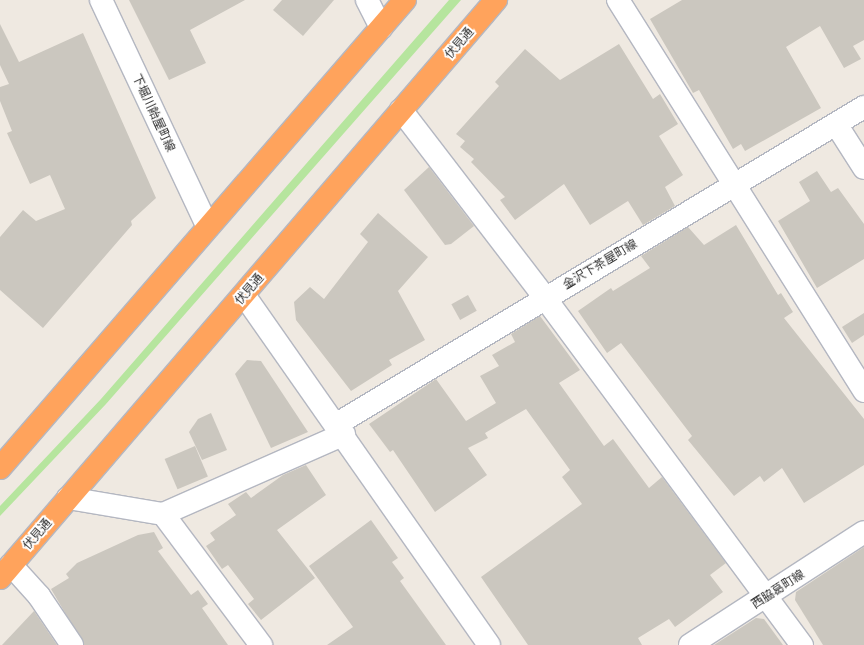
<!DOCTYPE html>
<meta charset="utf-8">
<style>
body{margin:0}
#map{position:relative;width:864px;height:645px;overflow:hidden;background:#efe9e1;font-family:Inter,"Noto Sans JP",sans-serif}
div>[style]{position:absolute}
.green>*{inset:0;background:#b6e59e}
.building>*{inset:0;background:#cbc7bf;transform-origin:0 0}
.roads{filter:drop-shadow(1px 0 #b4b7c1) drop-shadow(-1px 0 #b4b7c1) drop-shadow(0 1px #b4b7c1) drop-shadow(0 -1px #b4b7c1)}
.street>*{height:22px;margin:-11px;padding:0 11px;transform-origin:11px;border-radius:11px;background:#fff}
.secondary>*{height:22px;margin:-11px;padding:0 11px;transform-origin:11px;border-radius:11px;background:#fff}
.highway>*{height:22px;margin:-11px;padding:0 11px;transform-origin:11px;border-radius:11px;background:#ffa35c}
span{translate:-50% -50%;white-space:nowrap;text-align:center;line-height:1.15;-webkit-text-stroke:4px #fff;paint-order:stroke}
.street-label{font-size:12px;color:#2e2e2e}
</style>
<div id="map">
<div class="green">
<i style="clip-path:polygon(449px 0,461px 0,106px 404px,0 516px,0 506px,101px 399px)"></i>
</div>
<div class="building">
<i style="clip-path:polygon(129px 0,245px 0,190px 30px,206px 63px,169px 80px)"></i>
<i style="clip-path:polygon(282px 0,334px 0,303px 36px,273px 10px)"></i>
<i style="clip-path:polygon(682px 0,864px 0,864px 40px,853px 46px,861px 59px,844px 68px,820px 26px,786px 47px,821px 108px,745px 151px,741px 144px,733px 149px,699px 90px,693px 93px,650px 19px)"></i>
<i style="clip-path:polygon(0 24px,19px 62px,83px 33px,156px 198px,131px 221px,132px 225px,43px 328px,0 290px,0 237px,23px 210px,36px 221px,65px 209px,50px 175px,30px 184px,7px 133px,12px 131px,0 101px,0 87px,9px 84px,0 65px)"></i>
<i style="clip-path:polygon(619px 44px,653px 99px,660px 94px,678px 124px,659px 136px,683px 175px,665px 187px,675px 206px,643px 225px,628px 201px,590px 225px,564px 184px,515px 220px,500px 200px,505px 197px,471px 162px,474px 159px,460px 147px,465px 141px,456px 134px,499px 86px,495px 82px,525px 49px,560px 80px)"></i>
<i style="clip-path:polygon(429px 167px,474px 226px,451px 244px,445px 245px,404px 190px)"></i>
<i style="clip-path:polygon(817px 171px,831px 192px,838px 188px,864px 224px,864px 259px,817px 288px,778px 221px,810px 201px,799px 182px)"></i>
<i style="clip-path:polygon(378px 213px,428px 257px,398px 291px,425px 340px,389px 360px,392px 365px,351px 391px,296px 320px,294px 302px,310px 287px,324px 299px,368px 242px,360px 234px)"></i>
<i style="clip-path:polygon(736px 225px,778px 295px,781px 293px,793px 312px,784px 318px,864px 419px,864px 465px,804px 503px,782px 468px,764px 482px,760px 476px,734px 496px,688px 440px,692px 436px,621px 343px,607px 353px,578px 311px,611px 288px,613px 291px,650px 268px,641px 256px,688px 227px,704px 245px)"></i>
<i style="left:468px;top:295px;width:18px;height:19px;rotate:61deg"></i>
<i style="clip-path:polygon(864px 313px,864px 335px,852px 343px,842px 327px)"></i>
<i style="clip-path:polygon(540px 316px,580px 370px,559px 383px,604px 446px,613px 439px,649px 488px,662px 477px,726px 563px,710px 575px,723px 592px,675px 627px,669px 619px,638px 638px,642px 645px,528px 645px,481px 577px,582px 504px,562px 477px,570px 470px,526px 409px,485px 433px,488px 438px,468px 448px,487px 475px,435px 512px,393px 450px,390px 452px,369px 424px,436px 379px,466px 421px,496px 403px,480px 376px,499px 366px,492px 355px,515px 342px,511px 334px)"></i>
<i style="clip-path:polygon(247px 360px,261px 361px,308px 432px,271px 448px,235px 374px)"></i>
<i style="clip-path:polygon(211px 413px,227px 450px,202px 460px,189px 432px,198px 419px)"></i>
<i style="left:195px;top:446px;width:33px;height:33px;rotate:67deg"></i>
<i style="clip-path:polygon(306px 465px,326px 495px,277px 530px,315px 578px,261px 620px,248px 604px,254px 599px,228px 565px,222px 569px,206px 546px,215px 540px,210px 533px,236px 515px,228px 504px,246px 492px,251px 498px,283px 475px)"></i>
<i style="clip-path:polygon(371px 520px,398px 558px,392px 562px,404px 578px,400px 581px,446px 645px,327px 645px,353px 627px,309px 566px)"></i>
<i style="clip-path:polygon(154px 532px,163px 548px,158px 551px,191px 595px,198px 590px,208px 604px,202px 608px,228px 645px,84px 645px,51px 589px,69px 578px,66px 574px,77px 563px,138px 535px)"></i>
<i style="clip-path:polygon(864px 547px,864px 645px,823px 645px,795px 600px,796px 592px)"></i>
<i style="clip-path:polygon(34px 611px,57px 645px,2px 645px)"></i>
<i style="clip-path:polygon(756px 618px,764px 619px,783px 645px,714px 645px)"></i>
</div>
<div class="roads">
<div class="street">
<i style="left:367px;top:0;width:31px;rotate:63deg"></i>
<i style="left:618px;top:0;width:462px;rotate:57.8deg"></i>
<i style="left:401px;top:110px;width:237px;rotate:52.5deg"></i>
<i style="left:545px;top:298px;width:432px;rotate:53.5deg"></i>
<i style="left:836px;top:124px;width:52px;rotate:57.5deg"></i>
<i style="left:337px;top:424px;width:615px;rotate:-31.03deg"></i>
<i style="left:68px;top:498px;width:96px;rotate:9.6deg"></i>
<i style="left:163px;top:514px;width:198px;rotate:-23.8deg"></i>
<i style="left:163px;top:514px;width:164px;rotate:53.2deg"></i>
<i style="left:11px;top:565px;width:42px;rotate:47.9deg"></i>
<i style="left:39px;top:596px;width:59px;rotate:56deg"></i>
<i style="left:690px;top:645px;width:207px;rotate:-33deg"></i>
</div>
<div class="secondary">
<i style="left:101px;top:0;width:249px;rotate:64.8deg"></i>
<i style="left:244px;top:295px;width:427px;rotate:55deg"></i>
</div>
<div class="highway">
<i style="left:0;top:468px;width:619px;rotate:-49.13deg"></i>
<i style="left:0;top:578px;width:762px;rotate:-49.37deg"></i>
</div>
</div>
<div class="street-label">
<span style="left:459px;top:43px;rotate:-49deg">伏見通</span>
<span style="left:154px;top:113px;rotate:65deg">下堀川飴屋町線</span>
<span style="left:600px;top:264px;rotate:-31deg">金沢下茶屋町線</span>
<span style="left:249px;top:289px;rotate:-49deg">伏見通</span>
<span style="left:37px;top:534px;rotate:-49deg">伏見通</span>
<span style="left:778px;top:589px;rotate:-33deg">西脇葛町線</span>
</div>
</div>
